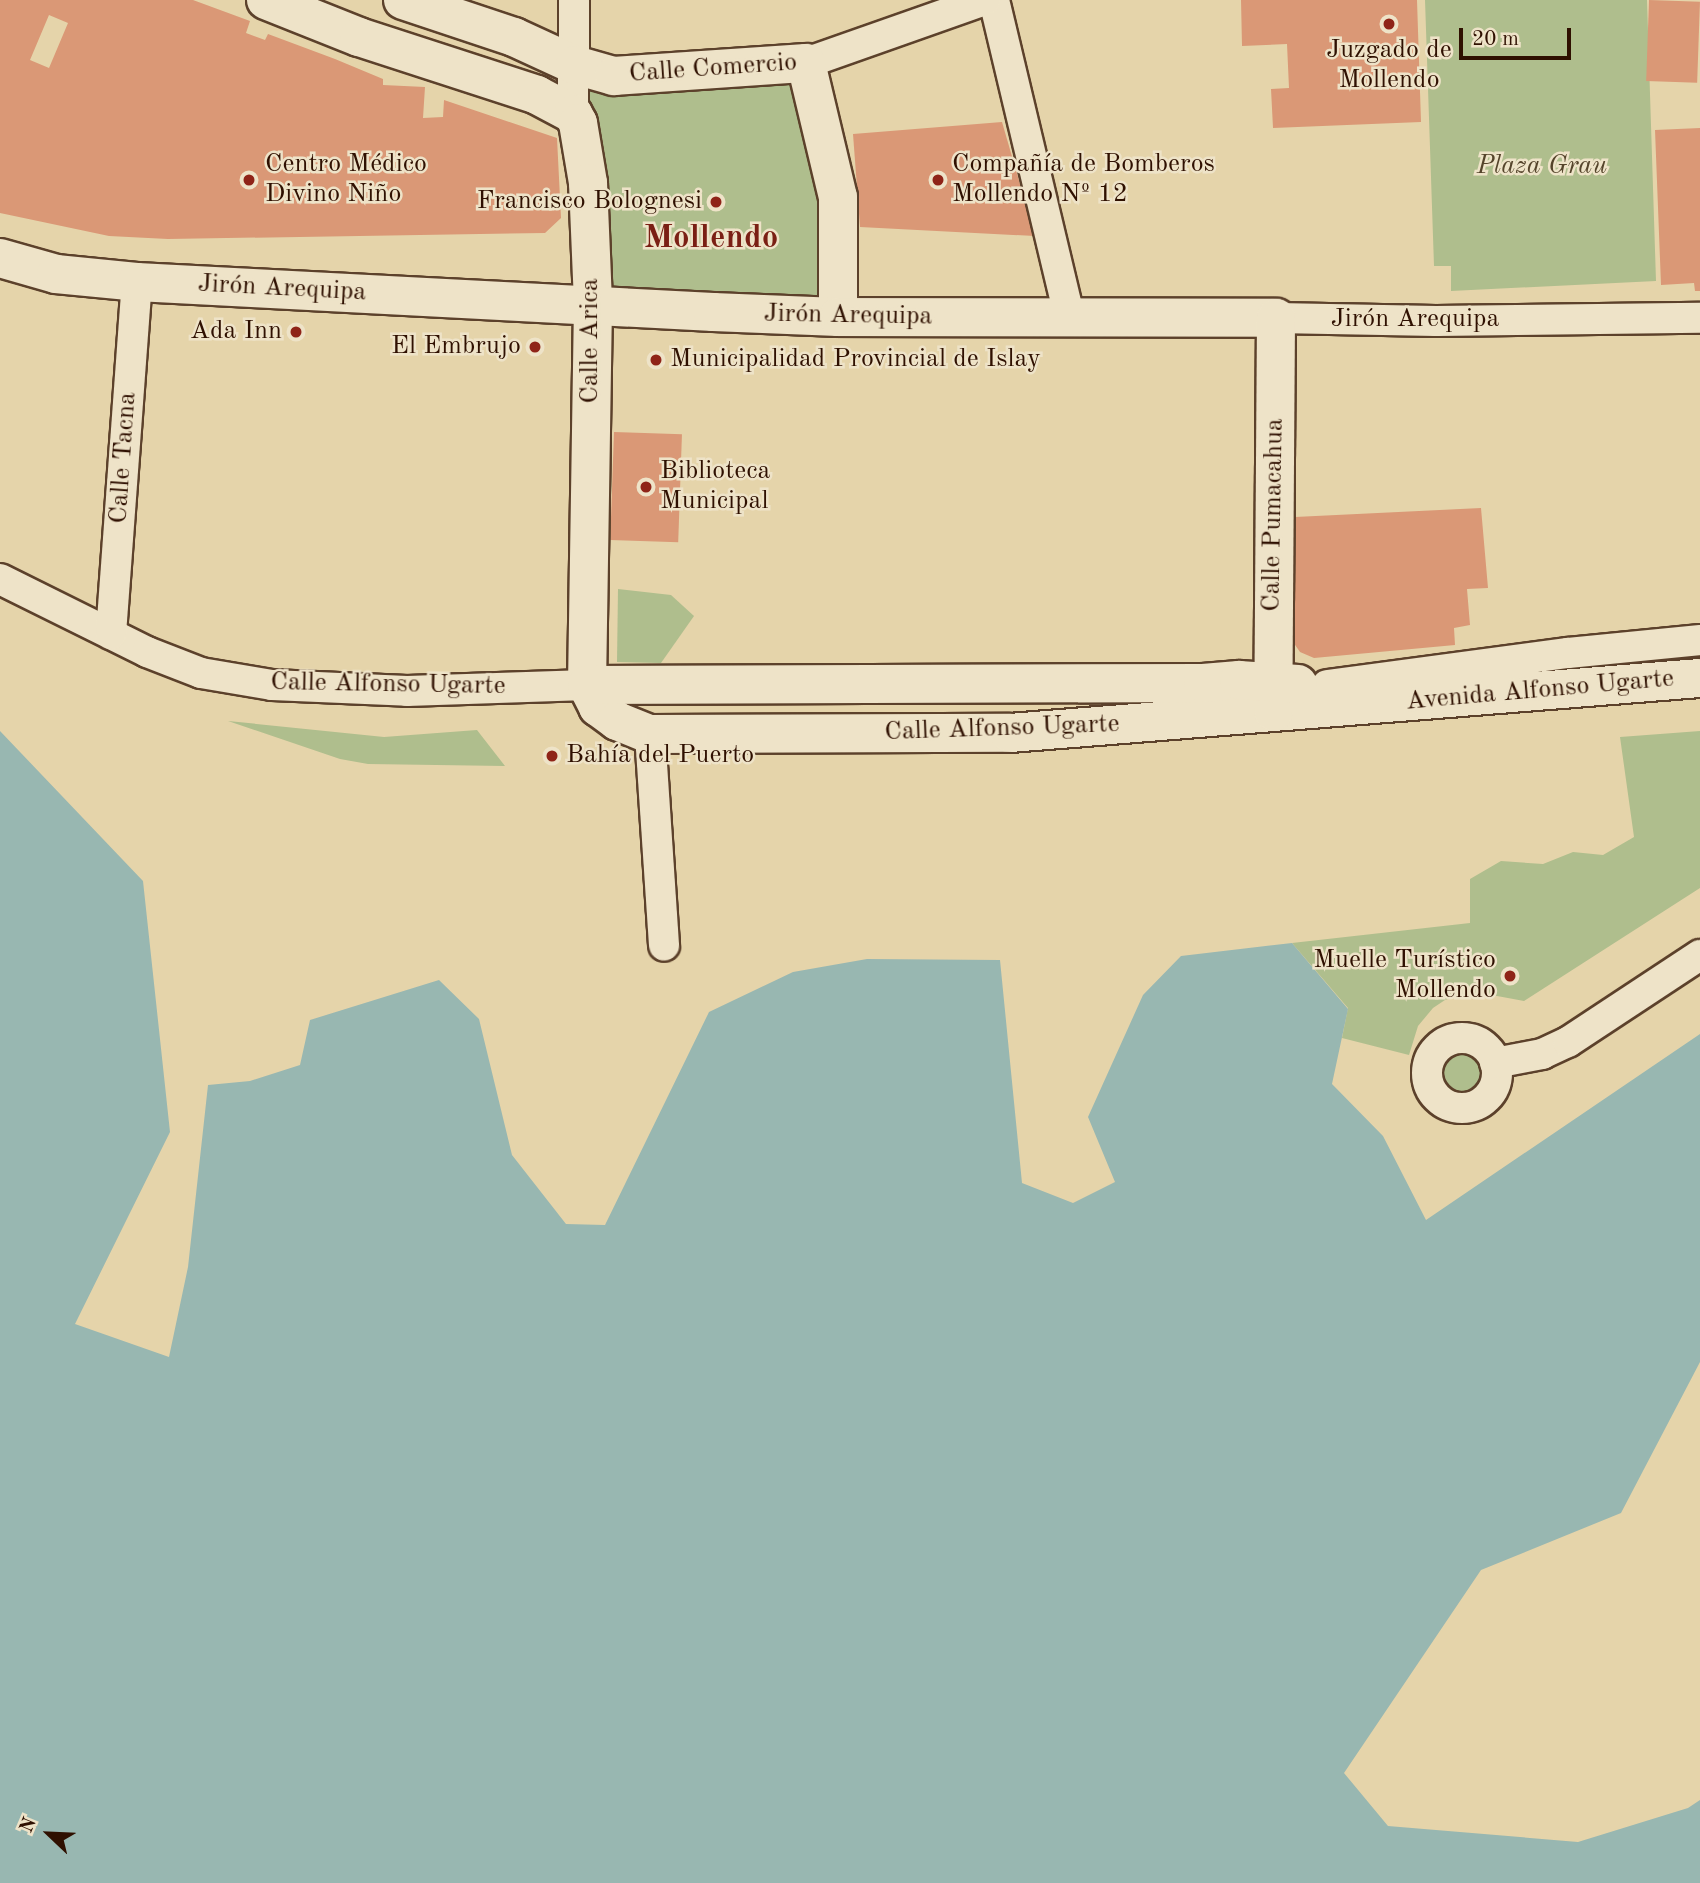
<!DOCTYPE html>
<meta charset="utf-8">
<style>
body{margin:0}
#map{position:relative;width:1700px;height:1883px;overflow:hidden;background:#e5d4aa;font-family:"Old Standard TT",serif}
div>[style]{position:absolute}
.green>*{inset:0;background:#afbe8d}
.round{border-radius:50%}
.water>*{inset:0;background:#98b7b1}
.building>*{inset:0;background:#da9876;transform-origin:0 0}
.roads{filter:drop-shadow(2px 0 #5c412b) drop-shadow(-2px 0 #5c412b) drop-shadow(0 2px #5c412b) drop-shadow(0 -2px #5c412b)}
.street>*{height:30px;margin:-15px;padding:0 15px;transform-origin:15px;border-radius:15px;background:#eee3c8}
.street>.ring{margin:-15px;padding:0;box-sizing:content-box;background:none;border:30px solid #eee3c8;border-radius:50%}
.secondary>*{height:38px;margin:-19px;padding:0 19px;transform-origin:19px;border-radius:19px;background:#eee3c8}
.dots>*{width:19px;height:19px;translate:-50% -50%;box-sizing:border-box;border:4px solid #eee3c8;border-radius:50%}
span{translate:-50% -50%;white-space:nowrap;text-align:center;line-height:1.15;-webkit-text-stroke:5px #eee3c8;paint-order:stroke}
.poi-label{font-size:26px;color:#2f1001}
.left{translate:0 -50%;text-align:left}
.right{translate:-100% -50%;text-align:right}
.street-label{font-size:26px;color:#2f1001}
.park-label{font-size:26px;color:#55442b;font-style:italic}
.district-label{font-size:33px;color:#7a1f14;font-weight:700}
.north{position:absolute;left:14px;top:1799px;width:70px;height:70px;-webkit-text-stroke:5px #eee3c8;paint-order:stroke;rotate:293deg;font-size:19px;font-weight:700;line-height:28px;text-align:center;color:#2f1001}
.north::after{content:'';display:block;margin:auto;width:24px;height:32px;background:#2f1001;clip-path:polygon(50% 0,100% 100%,50% 72%,0 100%)}
.scale{position:absolute;left:1459px;top:28px;width:112px;height:32px;box-sizing:border-box;border:4px solid #2f1001;border-top:0;padding-left:9px;font-size:21px;line-height:24px;white-space:nowrap;color:#2f1001;-webkit-text-stroke:5px #eee3c8;paint-order:stroke}
</style>
<div id="map">
<div class="green">
<i style="clip-path:polygon(1425px 0,1647px 0,1656px 281px,1451px 291px,1451px 266px,1434px 266px)"></i>
<i style="clip-path:polygon(806px 63px,838px 317px,593px 304px,575px 65px)"></i>
<i style="clip-path:polygon(618px 589px,671px 595px,694px 616px,661px 663px,617px 662px)"></i>
<i style="clip-path:polygon(228px 721px,384px 737px,477px 730px,505px 766px,368px 764px,340px 759px)"></i>
<i style="clip-path:polygon(1700px 731px,1700px 888px,1524px 1001px,1481px 993px,1459px 995px,1445px 1000px,1433px 1008px,1418px 1026px,1409px 1055px,1342px 1038px,1348px 1008px,1292px 943px,1470px 923px,1470px 879px,1501px 861px,1543px 864px,1573px 852px,1603px 855px,1634px 837px,1620px 737px)"></i>
<i class="round" style="left:1439px;top:1052px;width:42px;height:42px"></i>
</div>
<div class="water">
<i style="clip-path:polygon(0 731px,143px 881px,170px 1132px,75px 1324px,169px 1357px,188px 1267px,208px 1085px,250px 1081px,300px 1065px,310px 1020px,439px 980px,479px 1019px,512px 1155px,566px 1224px,605px 1225px,709px 1012px,793px 972px,867px 959px,1000px 960px,1022px 1183px,1073px 1203px,1115px 1182px,1088px 1117px,1143px 995px,1181px 956px,1292px 943px,1348px 1009px,1332px 1084px,1383px 1136px,1426px 1220px,1700px 1034px,1700px 1362px,1621px 1513px,1481px 1570px,1344px 1773px,1388px 1826px,1578px 1842px,1688px 1808px,1700px 1800px,1700px 1883px,0 1883px)"></i>
</div>
<div class="building">
<i style="clip-path:polygon(evenodd,0 0,193px 0,250px 21px,246px 33px,265px 40px,268px 34px,335px 59px,383px 79px,383px 85px,425px 87px,423px 118px,443px 117px,444px 100px,557px 138px,561px 218px,545px 233px,168px 239px,109px 236px,0 213px,0 0,49px 15px,68px 23px,49px 68px,30px 60px,49px 15px)"></i>
<i style="clip-path:polygon(1241px 0,1417px 0,1421px 122px,1273px 128px,1271px 89px,1289px 88px,1287px 44px,1242px 46px)"></i>
<i style="left:1649px;top:0;width:51px;height:81px;rotate:2deg"></i>
<i style="clip-path:polygon(1002px 122px,1035px 236px,860px 227px,853px 134px)"></i>
<i style="clip-path:polygon(1700px 128px,1700px 291px,1695px 291px,1694px 283px,1661px 285px,1655px 130px)"></i>
<i style="left:614px;top:432px;width:68px;height:108px;rotate:2deg"></i>
<i style="clip-path:polygon(1481px 508px,1488px 588px,1467px 589px,1470px 625px,1454px 628px,1455px 645px,1314px 658px,1300px 652px,1293px 642px,1295px 517px)"></i>
</div>
<div class="roads">
<div class="street">
<i style="left:994px;top:0;width:328px;rotate:76.6deg"></i>
<i style="left:806px;top:63px;width:190px;rotate:-19.4deg"></i>
<i style="left:573px;top:114px;width:114px;rotate:-89.5deg"></i>
<i style="left:1276px;top:318px;width:160px;rotate:1.1deg"></i>
<i style="left:1436px;top:321px;width:264px;rotate:-0.7deg"></i>
<i style="left:0;top:579px;width:164px;rotate:26.4deg"></i>
<i style="left:147px;top:652px;width:58px;rotate:21.3deg"></i>
<i style="left:201px;top:673px;width:72px;rotate:9.6deg"></i>
<i style="left:272px;top:685px;width:135px;rotate:2.5deg"></i>
<i style="left:407px;top:691px;width:180px;rotate:-1.9deg"></i>
<i style="left:111px;top:634px;width:353px;rotate:-85.8deg"></i>
<i style="left:1327px;top:685px;width:243px;rotate:-7.6deg"></i>
<i style="left:1568px;top:653px;width:133px;rotate:-5.6deg"></i>
<i style="left:650px;top:734px;width:212px;rotate:86.2deg"></i>
<i class="ring" style="left:1427px;top:1038px;width:40px;height:40px"></i>
<i style="left:1495px;top:1063px;width:48px;rotate:-10.8deg"></i>
<i style="left:1542px;top:1054px;width:29px;rotate:-25deg"></i>
<i style="left:1568px;top:1042px;width:158px;rotate:-33.4deg"></i>
</div>
<div class="secondary">
<i style="left:266px;top:0;width:100px;rotate:21.7deg"></i>
<i style="left:359px;top:37px;width:187px;rotate:18deg"></i>
<i style="left:537px;top:95px;width:41px;rotate:27.8deg"></i>
<i style="left:573px;top:114px;width:10px;rotate:61deg"></i>
<i style="left:578px;top:123px;width:61px;rotate:80.5deg"></i>
<i style="left:588px;top:183px;width:121px;rotate:87.6deg"></i>
<i style="left:593px;top:304px;width:381px;rotate:90.9deg"></i>
<i style="left:587px;top:685px;width:25px;rotate:63deg"></i>
<i style="left:598px;top:707px;width:24px;rotate:36deg"></i>
<i style="left:617px;top:721px;width:35px;rotate:22deg"></i>
<i style="left:650px;top:734px;width:360px;rotate:-0.2deg"></i>
<i style="left:1010px;top:733px;width:692px;rotate:-4.56deg"></i>
<i style="left:403px;top:0;width:117px;rotate:18.4deg"></i>
<i style="left:514px;top:37px;width:67px;rotate:24.7deg"></i>
<i style="left:575px;top:65px;width:41px;rotate:15.8deg"></i>
<i style="left:614px;top:76px;width:192px;rotate:-3.9deg"></i>
<i style="left:806px;top:63px;width:138px;rotate:76.6deg"></i>
<i style="left:838px;top:197px;width:120px;rotate:90deg"></i>
<i style="left:0;top:258px;width:58px;rotate:15.9deg"></i>
<i style="left:56px;top:274px;width:81px;rotate:5.6deg"></i>
<i style="left:137px;top:282px;width:577px;rotate:2.98deg"></i>
<i style="left:713px;top:312px;width:125px;rotate:2.3deg"></i>
<i style="left:838px;top:317px;width:438px;rotate:0.1deg"></i>
<i style="left:1276px;top:318px;width:394px;rotate:90.4deg"></i>
<i style="left:587px;top:685px;width:616px;rotate:-0.19deg"></i>
<i style="left:1203px;top:683px;width:36px;rotate:-5deg"></i>
<i style="left:1239px;top:680px;width:59px;rotate:3.9deg"></i>
</div>
</div>
<div class="dots">
<i style="left:1389px;top:24px;background:#8f2418"></i>
<i style="left:249px;top:180px;background:#8f2418"></i>
<i style="left:938px;top:180px;background:#8f2418"></i>
<i style="left:716px;top:202px;background:#8f2418"></i>
<i style="left:296px;top:332px;background:#8f2418"></i>
<i style="left:535px;top:347px;background:#8f2418"></i>
<i style="left:656px;top:360px;background:#8f2418"></i>
<i style="left:646px;top:487px;background:#8f2418"></i>
<i style="left:552px;top:756px;background:#8f2418"></i>
<i style="left:1510px;top:976px;background:#8f2418"></i>
</div>
<div class="poi-label">
<span style="left:1389px;top:66px">Juzgado de<br>Mollendo</span>
<span class="left" style="left:265px;top:180px">Centro Médico<br>Divino Niño</span>
<span class="left" style="left:952px;top:180px">Compañía de Bomberos<br>Mollendo Nº 12</span>
<span class="right" style="left:702px;top:202px">Francisco Bolognesi</span>
<span class="right" style="left:282px;top:332px">Ada Inn</span>
<span class="right" style="left:521px;top:347px">El Embrujo</span>
<span class="left" style="left:670px;top:360px">Municipalidad Provincial de Islay</span>
<span class="left" style="left:660px;top:487px">Biblioteca<br>Municipal</span>
<span class="left" style="left:566px;top:756px">Bahía del Puerto</span>
<span class="right" style="left:1496px;top:976px">Muelle Turístico<br>Mollendo</span>
</div>
<div class="street-label">
<span style="left:713px;top:69px;rotate:-4deg">Calle Comercio</span>
<span style="left:282px;top:289px;rotate:3deg">Jirón Arequipa</span>
<span style="left:848px;top:316px;rotate:1deg">Jirón Arequipa</span>
<span style="left:1415px;top:320px">Jirón Arequipa</span>
<span style="left:591px;top:341px;rotate:-90deg">Calle Arica</span>
<span style="left:124px;top:458px;rotate:-86deg">Calle Tacna</span>
<span style="left:1274px;top:515px;rotate:-89deg">Calle Pumacahua</span>
<span style="left:388px;top:685px;rotate:1deg">Calle Alfonso Ugarte</span>
<span style="left:1540px;top:691px;rotate:-5deg">Avenida Alfonso Ugarte</span>
<span style="left:1002px;top:729px;rotate:-2deg">Calle Alfonso Ugarte</span>
</div>
<div class="park-label">
<span style="left:1542px;top:167px">Plaza Grau</span>
</div>
<div class="district-label">
<span style="left:711px;top:239px">Mollendo</span>
</div>
<div class="north">N</div>
<div class="scale">20 m</div>
</div>
